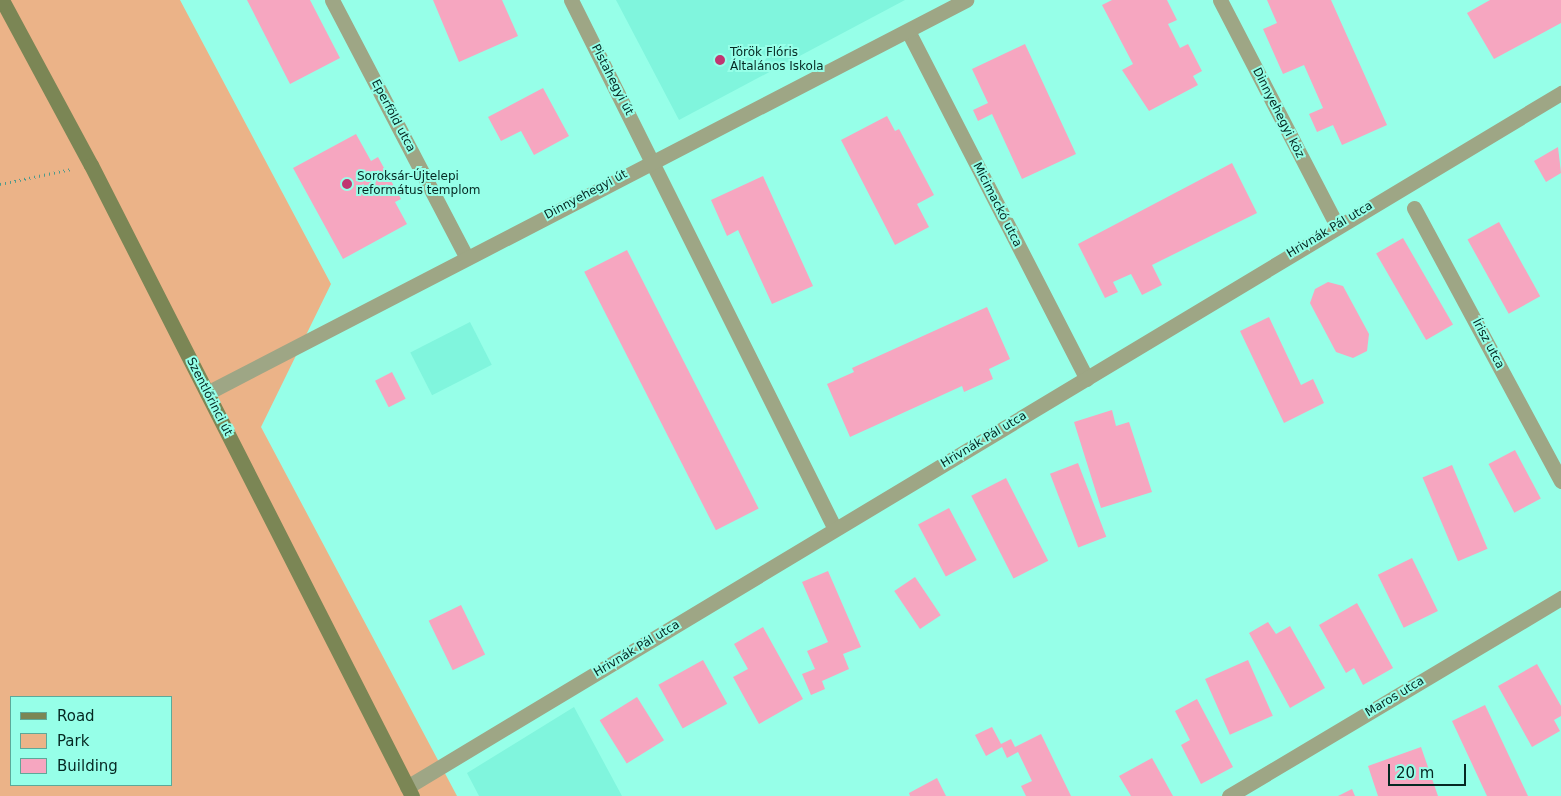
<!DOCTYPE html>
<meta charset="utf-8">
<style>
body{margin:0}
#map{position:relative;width:1561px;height:796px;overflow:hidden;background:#96ffe8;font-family:"DejaVu Sans",sans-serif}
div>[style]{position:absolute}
.built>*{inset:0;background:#80f5dd;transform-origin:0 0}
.green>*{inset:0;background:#ebb388}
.building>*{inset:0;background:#f6a6c0;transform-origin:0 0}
.path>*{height:3px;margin-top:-1.5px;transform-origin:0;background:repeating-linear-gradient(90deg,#51998a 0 1px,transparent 0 5px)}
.street>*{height:15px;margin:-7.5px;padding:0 7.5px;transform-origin:7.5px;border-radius:7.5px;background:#9ea685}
.secondary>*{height:15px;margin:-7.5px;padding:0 7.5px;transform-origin:7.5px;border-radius:7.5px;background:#7b8655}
.dots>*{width:14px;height:14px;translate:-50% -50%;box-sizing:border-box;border:2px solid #96ffe8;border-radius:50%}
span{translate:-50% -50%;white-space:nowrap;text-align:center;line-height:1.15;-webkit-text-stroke:4px #96ffe8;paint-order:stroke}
.poi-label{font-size:12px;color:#052822}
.left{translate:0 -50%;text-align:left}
.street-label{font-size:12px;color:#052822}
.legend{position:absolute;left:10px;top:696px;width:162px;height:90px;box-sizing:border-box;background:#96ffe8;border:1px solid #5ca999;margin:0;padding:6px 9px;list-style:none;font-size:15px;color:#052822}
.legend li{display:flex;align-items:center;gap:10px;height:25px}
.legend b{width:25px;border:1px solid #5ca999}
.scale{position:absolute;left:1388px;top:764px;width:78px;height:22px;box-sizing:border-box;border:2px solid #052822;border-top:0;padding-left:6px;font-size:15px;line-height:18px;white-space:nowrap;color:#052822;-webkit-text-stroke:4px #96ffe8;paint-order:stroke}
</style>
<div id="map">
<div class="built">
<i style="clip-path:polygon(616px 0,905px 0,679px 120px)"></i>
<i style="left:470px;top:322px;width:48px;height:67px;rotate:63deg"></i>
<i style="clip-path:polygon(574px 707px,622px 796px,479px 796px,467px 773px)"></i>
</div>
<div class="green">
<i style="clip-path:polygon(evenodd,0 0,180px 0,331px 284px,261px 427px,457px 796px,0 796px,0 0,11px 697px,171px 697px,171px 785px,11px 785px,11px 697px)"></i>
</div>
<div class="building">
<i style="clip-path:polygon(247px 0,310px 0,340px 58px,290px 84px)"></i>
<i style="clip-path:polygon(433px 0,502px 0,518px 36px,459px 62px)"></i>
<i style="clip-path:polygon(1112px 0,1167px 0,1177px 20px,1168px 24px,1180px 48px,1188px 44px,1202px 71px,1193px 76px,1198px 85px,1149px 111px,1122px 70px,1133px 64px,1102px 5px)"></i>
<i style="clip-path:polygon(1267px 0,1331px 0,1387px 125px,1342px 145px,1333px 125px,1317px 132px,1309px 114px,1323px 108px,1304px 65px,1283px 74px,1263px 29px,1277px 23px)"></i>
<i style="clip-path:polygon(1490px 0,1561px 0,1561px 23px,1494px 59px,1467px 13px)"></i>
<i style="clip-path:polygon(1025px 44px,1076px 154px,1022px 179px,992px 114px,978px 121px,973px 110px,988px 103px,972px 69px)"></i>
<i style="clip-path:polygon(543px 88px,569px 136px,534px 155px,521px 131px,501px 141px,488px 117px)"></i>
<i style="clip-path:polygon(887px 116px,895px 131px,899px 129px,934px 195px,917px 204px,929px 227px,895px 245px,841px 140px)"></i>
<i style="clip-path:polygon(356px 134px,371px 161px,378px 157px,401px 199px,395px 202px,407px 224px,343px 259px,293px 168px)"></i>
<i style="clip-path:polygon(1558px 147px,1561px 173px,1546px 182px,1534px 161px)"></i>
<i style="clip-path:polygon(1232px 163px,1257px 213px,1152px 265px,1162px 285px,1142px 295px,1131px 274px,1113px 282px,1118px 292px,1105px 298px,1078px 244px)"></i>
<i style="clip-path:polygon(763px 176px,813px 286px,772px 304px,738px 230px,727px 236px,711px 200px)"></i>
<i style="left:1499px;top:222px;width:85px;height:36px;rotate:61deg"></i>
<i style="left:1403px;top:238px;width:100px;height:31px;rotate:60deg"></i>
<i style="left:627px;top:250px;width:290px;height:48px;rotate:63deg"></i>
<i style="clip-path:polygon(1328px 282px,1343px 286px,1369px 334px,1367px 351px,1353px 358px,1336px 352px,1310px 303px,1315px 289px)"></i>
<i style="clip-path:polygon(987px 307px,1010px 359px,989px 369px,993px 379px,964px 392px,962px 386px,850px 437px,827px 384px,854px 372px,852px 368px)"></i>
<i style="clip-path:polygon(1269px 317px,1301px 385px,1313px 379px,1324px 403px,1284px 423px,1240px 331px)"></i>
<i style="left:392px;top:372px;width:30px;height:19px;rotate:63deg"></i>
<i style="clip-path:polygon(1112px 410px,1116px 426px,1129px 422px,1152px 492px,1101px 508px,1074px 422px)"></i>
<i style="left:1515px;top:450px;width:55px;height:30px;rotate:62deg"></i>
<i style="left:1078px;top:463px;width:79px;height:30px;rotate:69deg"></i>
<i style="left:1452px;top:465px;width:91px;height:32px;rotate:67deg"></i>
<i style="left:1006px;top:478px;width:93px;height:39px;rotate:63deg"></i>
<i style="left:949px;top:508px;width:59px;height:35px;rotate:62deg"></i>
<i style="left:1412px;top:558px;width:59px;height:38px;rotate:64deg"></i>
<i style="clip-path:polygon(828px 571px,861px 647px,843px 654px,849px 669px,822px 681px,825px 689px,811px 695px,802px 674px,815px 669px,807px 651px,828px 642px,802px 582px)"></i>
<i style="left:915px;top:577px;width:46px;height:25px;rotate:56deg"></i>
<i style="clip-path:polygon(1357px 603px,1393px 668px,1363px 685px,1354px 668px,1346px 673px,1319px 625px)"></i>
<i style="left:461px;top:605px;width:55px;height:36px;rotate:64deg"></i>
<i style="clip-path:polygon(1268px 622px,1276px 634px,1290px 626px,1325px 688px,1290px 708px,1249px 633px)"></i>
<i style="clip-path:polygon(763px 627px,803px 699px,759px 724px,733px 677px,748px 669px,734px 644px)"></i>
<i style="left:703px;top:660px;width:50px;height:51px;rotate:61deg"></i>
<i style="left:1248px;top:660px;width:61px;height:47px;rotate:66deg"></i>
<i style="clip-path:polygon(1537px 664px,1561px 706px,1561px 716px,1554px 720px,1560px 731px,1532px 747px,1498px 686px)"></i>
<i style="left:637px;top:697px;width:51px;height:44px;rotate:58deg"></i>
<i style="clip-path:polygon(1197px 699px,1233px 767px,1201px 784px,1181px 745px,1190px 740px,1175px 711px)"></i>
<i style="clip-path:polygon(1485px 705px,1528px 796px,1487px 796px,1452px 721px)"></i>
<i style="clip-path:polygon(992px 727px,1001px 744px,1011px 739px,1015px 747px,1041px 734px,1071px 796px,1026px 796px,1021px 786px,1032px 781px,1018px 752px,1007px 758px,1002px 747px,986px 756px,975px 735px)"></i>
<i style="clip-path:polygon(1421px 747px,1438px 796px,1378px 796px,1368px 766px)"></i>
<i style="clip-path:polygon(1152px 758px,1173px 796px,1131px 796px,1119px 776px)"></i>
<i style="clip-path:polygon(937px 778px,946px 796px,910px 796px,909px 793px)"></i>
<i style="clip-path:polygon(1352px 789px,1355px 796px,1338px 796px)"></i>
</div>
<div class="path">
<i style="left:0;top:184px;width:73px;rotate:-11.9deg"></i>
</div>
<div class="street">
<i style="left:332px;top:0;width:291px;rotate:62.4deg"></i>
<i style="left:571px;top:0;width:591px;rotate:63.48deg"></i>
<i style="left:1220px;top:0;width:254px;rotate:62.6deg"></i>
<i style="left:908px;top:31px;width:391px;rotate:62.8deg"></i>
<i style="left:1414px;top:208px;width:310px;rotate:61.7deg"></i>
<i style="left:207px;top:393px;width:855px;rotate:-27.37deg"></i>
<i style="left:407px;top:787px;width:1347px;rotate:-31.02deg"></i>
<i style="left:1229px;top:796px;width:387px;rotate:-30.8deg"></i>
</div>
<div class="secondary">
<i style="left:2px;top:0;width:187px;rotate:61.7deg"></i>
<i style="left:91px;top:165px;width:708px;rotate:63.04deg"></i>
</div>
<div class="dots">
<i style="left:720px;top:60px;background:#c03671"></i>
<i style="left:347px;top:184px;background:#c03671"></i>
</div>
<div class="poi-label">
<span class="left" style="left:730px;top:60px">Török Flóris<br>Általános Iskola</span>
<span class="left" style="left:357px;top:184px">Soroksár-Újtelepi<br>református templom</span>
</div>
<div class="street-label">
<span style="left:612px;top:80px;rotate:63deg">Pistahegyi út</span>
<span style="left:1278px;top:113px;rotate:63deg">Dinnyehegyi köz</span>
<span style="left:393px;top:116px;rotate:62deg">Eperföld utca</span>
<span style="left:586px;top:195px;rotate:-28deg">Dinnyehegyi út</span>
<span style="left:997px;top:205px;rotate:63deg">Micimackó utca</span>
<span style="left:1330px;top:230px;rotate:-31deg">Hrivnák Pál utca</span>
<span style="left:1488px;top:344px;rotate:62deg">Írisz utca</span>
<span style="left:209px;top:397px;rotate:63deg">Szentlőrinci út</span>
<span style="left:984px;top:440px;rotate:-31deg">Hrivnák Pál utca</span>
<span style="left:637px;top:649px;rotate:-31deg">Hrivnák Pál utca</span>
<span style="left:1395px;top:697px;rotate:-31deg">Maros utca</span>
</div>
<ul class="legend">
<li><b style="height:6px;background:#7b8655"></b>Road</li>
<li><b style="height:14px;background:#ebb388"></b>Park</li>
<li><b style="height:14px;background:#f6a6c0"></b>Building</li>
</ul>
<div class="scale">20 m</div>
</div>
